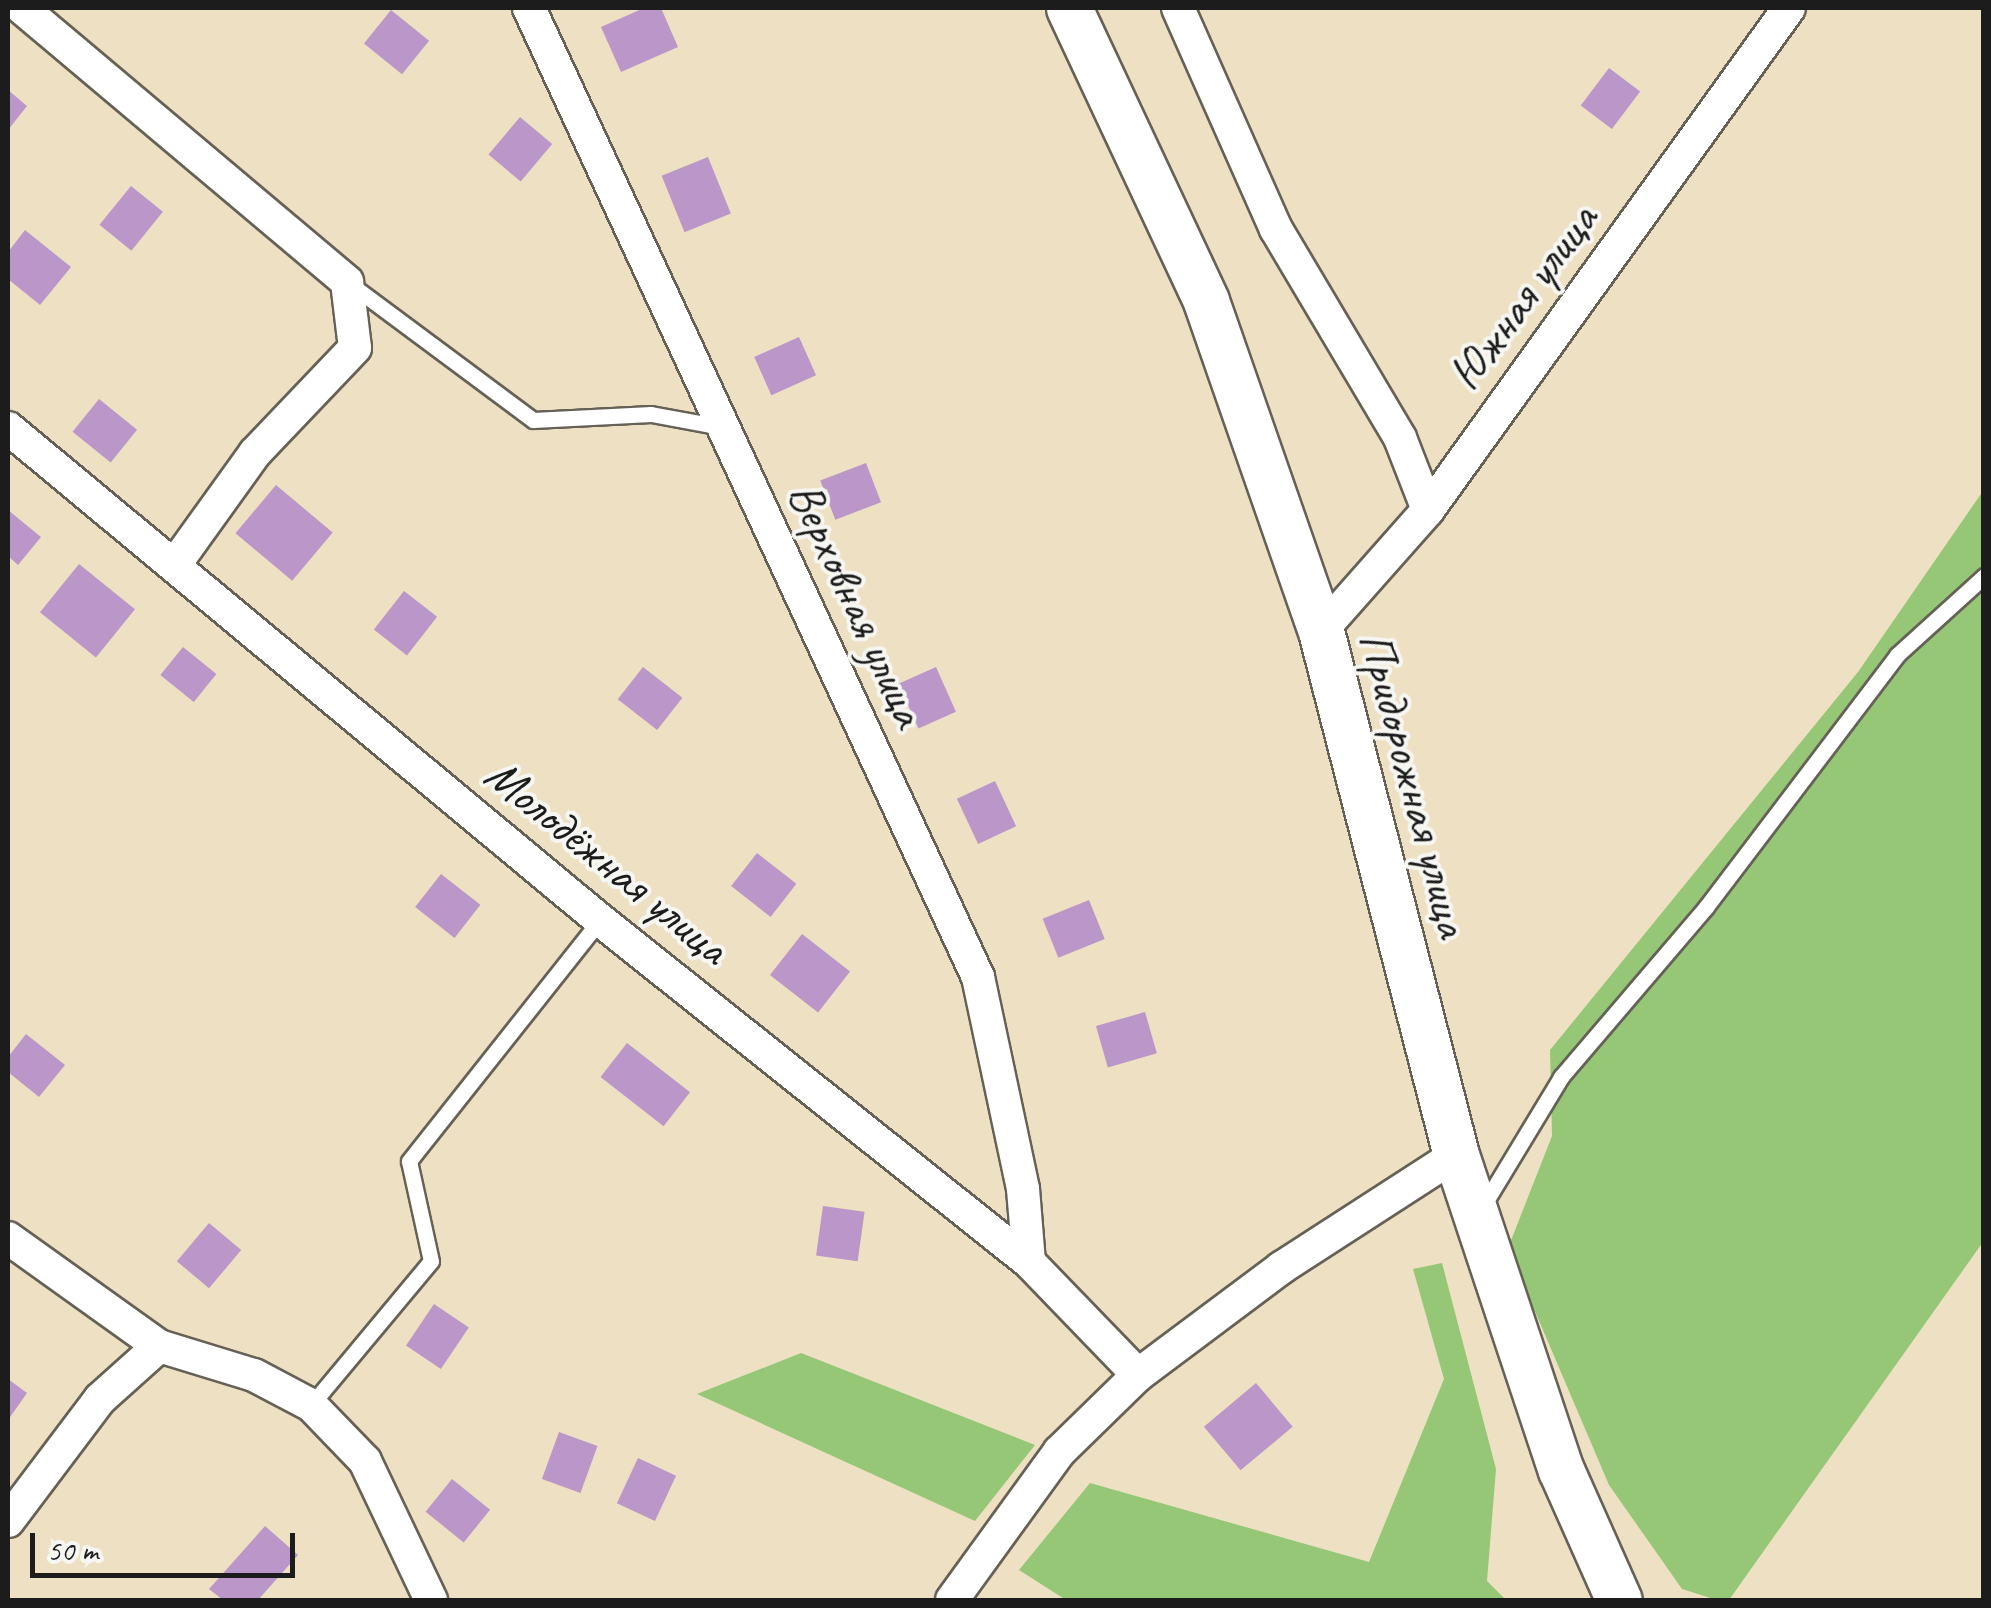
<!DOCTYPE html>
<meta charset="utf-8">
<style>
body{margin:0}
#map{position:relative;width:1991px;height:1608px;overflow:hidden;background:#eee0c2;font-family:Caveat,sans-serif}
div>[style]{position:absolute}
.green>*{inset:0;background:#95c777}
.building>*{inset:0;background:#bb96c8;transform-origin:0 0}
.roads{filter:drop-shadow(2px 0 #666156) drop-shadow(-2px 0 #666156) drop-shadow(0 2px #666156) drop-shadow(0 -2px #666156)}
.lane>*{height:15px;margin:-7.5px;padding:0 7.5px;transform-origin:7.5px;border-radius:7.5px;background:#fff}
.street>*{height:32px;margin:-16px;padding:0 16px;transform-origin:16px;border-radius:16px;background:#fff}
.secondary>*{height:45px;margin:-22.5px;padding:0 22.5px;transform-origin:22.5px;border-radius:22.5px;background:#fff}
span{translate:-50% -50%;white-space:nowrap;text-align:center;line-height:1.15;-webkit-text-stroke:8px #f6f6f2;paint-order:stroke}
.street-label{font-size:48px;color:#1c1c1c}
.frame{position:absolute;inset:0;border:10px solid #1c1c1c;pointer-events:none}
.scale{position:absolute;left:30px;top:1533px;width:265px;height:45px;box-sizing:border-box;border:5px solid #1c1c1c;border-top:0;padding-left:12px;font-size:30px;line-height:35px;white-space:nowrap;color:#1c1c1c;-webkit-text-stroke:8px #f6f6f2;paint-order:stroke}
</style>
<div id="map">
<div class="green">
<i style="clip-path:polygon(1983px 491px,1983px 1242px,1729px 1600px,1717px 1600px,1682px 1589px,1609px 1485px,1508px 1248px,1552px 1136px,1550px 1050px,1858px 672px)"></i>
<i style="clip-path:polygon(1442px 1263px,1496px 1469px,1487px 1581px,1506px 1600px,1066px 1600px,1019px 1570px,1090px 1483px,1369px 1562px,1444px 1379px,1413px 1269px)"></i>
<i style="clip-path:polygon(801px 1353px,1035px 1445px,975px 1521px,697px 1394px)"></i>
</div>
<div class="building">
<i style="clip-path:polygon(644px 8px,661px 8px,678px 47px,621px 72px,601px 27px)"></i>
<i style="left:391px;top:10px;width:49px;height:43px;rotate:39deg"></i>
<i style="left:1609px;top:68px;width:39px;height:47px;rotate:37deg"></i>
<i style="clip-path:polygon(8px 90px,27px 106px,8px 130px)"></i>
<i style="left:520px;top:117px;width:42px;height:49px;rotate:40deg"></i>
<i style="left:708px;top:157px;width:61px;height:50px;rotate:68deg"></i>
<i style="left:131px;top:186px;width:41px;height:50px;rotate:39deg"></i>
<i style="clip-path:polygon(25px 230px,71px 267px,40px 305px,8px 279px,8px 252px)"></i>
<i style="left:799px;top:337px;width:42px;height:49px;rotate:66deg"></i>
<i style="left:99px;top:399px;width:49px;height:42px;rotate:39deg"></i>
<i style="left:866px;top:463px;width:42px;height:49px;rotate:69deg"></i>
<i style="left:276px;top:485px;width:74px;height:63px;rotate:40deg"></i>
<i style="clip-path:polygon(8px 510px,41px 537px,18px 565px,8px 556px)"></i>
<i style="left:79px;top:564px;width:72px;height:62px;rotate:39deg"></i>
<i style="left:404px;top:591px;width:42px;height:49px;rotate:38deg"></i>
<i style="left:183px;top:647px;width:43px;height:36px;rotate:39deg"></i>
<i style="left:643px;top:667px;width:50px;height:41px;rotate:38deg"></i>
<i style="left:936px;top:667px;width:49px;height:41px;rotate:66deg"></i>
<i style="left:995px;top:781px;width:50px;height:42px;rotate:65deg"></i>
<i style="left:757px;top:853px;width:50px;height:42px;rotate:38deg"></i>
<i style="left:441px;top:874px;width:50px;height:42px;rotate:38deg"></i>
<i style="left:1089px;top:900px;width:42px;height:50px;rotate:68deg"></i>
<i style="left:802px;top:934px;width:61px;height:52px;rotate:38deg"></i>
<i style="left:1145px;top:1012px;width:43px;height:51px;rotate:74deg"></i>
<i style="clip-path:polygon(26px 1034px,65px 1065px,39px 1097px,8px 1072px,8px 1057px)"></i>
<i style="left:627px;top:1043px;width:80px;height:43px;rotate:38deg"></i>
<i style="left:823px;top:1206px;width:42px;height:50px;rotate:8deg"></i>
<i style="left:209px;top:1223px;width:42px;height:50px;rotate:40deg"></i>
<i style="left:434px;top:1304px;width:42px;height:50px;rotate:34deg"></i>
<i style="clip-path:polygon(8px 1379px,27px 1393px,8px 1420px)"></i>
<i style="left:1256px;top:1383px;width:57px;height:68px;rotate:50deg"></i>
<i style="left:559px;top:1432px;width:41px;height:50px;rotate:20deg"></i>
<i style="left:638px;top:1458px;width:42px;height:50px;rotate:25deg"></i>
<i style="left:452px;top:1479px;width:49px;height:42px;rotate:39deg"></i>
<i style="clip-path:polygon(265px 1526px,298px 1555px,258px 1600px,223px 1600px,209px 1589px)"></i>
</div>
<div class="roads">
<div class="lane">
<i style="left:350px;top:284px;width:228px;rotate:36.6deg"></i>
<i style="left:533px;top:420px;width:118px;rotate:-2.9deg"></i>
<i style="left:651px;top:414px;width:71px;rotate:10.5deg"></i>
<i style="left:1483px;top:1206px;width:151px;rotate:-58.8deg"></i>
<i style="left:1561px;top:1077px;width:223px;rotate:-49.5deg"></i>
<i style="left:1706px;top:907px;width:316px;rotate:-52.8deg"></i>
<i style="left:1897px;top:655px;width:118px;rotate:-42.2deg"></i>
<i style="left:311px;top:1405px;width:187px;rotate:-50.2deg"></i>
<i style="left:431px;top:1261px;width:102px;rotate:-102.4deg"></i>
<i style="left:409px;top:1161px;width:308px;rotate:-51.6deg"></i>
</div>
<div class="street">
<i style="left:22px;top:8px;width:425px;rotate:40.1deg"></i>
<i style="left:347px;top:282px;width:66px;rotate:83.1deg"></i>
<i style="left:355px;top:348px;width:145px;rotate:133.6deg"></i>
<i style="left:255px;top:453px;width:135px;rotate:125.7deg"></i>
<i style="left:529px;top:8px;width:1068px;rotate:65.14deg"></i>
<i style="left:978px;top:977px;width:217px;rotate:78deg"></i>
<i style="left:1023px;top:1189px;width:73px;rotate:85.3deg"></i>
<i style="left:1178px;top:8px;width:242px;rotate:66.1deg"></i>
<i style="left:1276px;top:229px;width:243px;rotate:59.3deg"></i>
<i style="left:1400px;top:438px;width:77px;rotate:68.7deg"></i>
<i style="left:8px;top:428px;width:770px;rotate:39.73deg"></i>
<i style="left:600px;top:920px;width:549px;rotate:38.56deg"></i>
<i style="left:1029px;top:1262px;width:157px;rotate:46deg"></i>
<i style="left:1321px;top:631px;width:162px;rotate:-48.5deg"></i>
<i style="left:1428px;top:510px;width:618px;rotate:-54.28deg"></i>
<i style="left:8px;top:1238px;width:186px;rotate:35.6deg"></i>
<i style="left:159px;top:1346px;width:99px;rotate:17deg"></i>
<i style="left:254px;top:1375px;width:64px;rotate:27.8deg"></i>
<i style="left:311px;top:1405px;width:78px;rotate:46deg"></i>
<i style="left:365px;top:1461px;width:154px;rotate:64.6deg"></i>
<i style="left:8px;top:1521px;width:153px;rotate:-53deg"></i>
<i style="left:100px;top:1399px;width:79px;rotate:-41.9deg"></i>
<i style="left:952px;top:1600px;width:183px;rotate:-54.1deg"></i>
<i style="left:1059px;top:1452px;width:110px;rotate:-44.3deg"></i>
<i style="left:1138px;top:1375px;width:179px;rotate:-36.8deg"></i>
<i style="left:1281px;top:1268px;width:208px;rotate:-32.9deg"></i>
</div>
<div class="secondary">
<i style="left:1069px;top:8px;width:323px;rotate:64.9deg"></i>
<i style="left:1206px;top:301px;width:349px;rotate:70.8deg"></i>
<i style="left:1321px;top:631px;width:541px;rotate:75.55deg"></i>
<i style="left:1456px;top:1155px;width:332px;rotate:71.6deg"></i>
<i style="left:1561px;top:1470px;width:142px;rotate:66deg"></i>
</div>
</div>
<div class="street-label">
<span style="left:1523px;top:297px;rotate:-54deg">Южная улица</span>
<span style="left:857px;top:604px;rotate:65deg">Верховная улица</span>
<span style="left:1414px;top:784px;rotate:75deg">Придорожная улица</span>
<span style="left:607px;top:861px;rotate:39deg">Молодёжная улица</span>
</div>
<div class="frame"></div>
<div class="scale">50 m</div>
</div>
